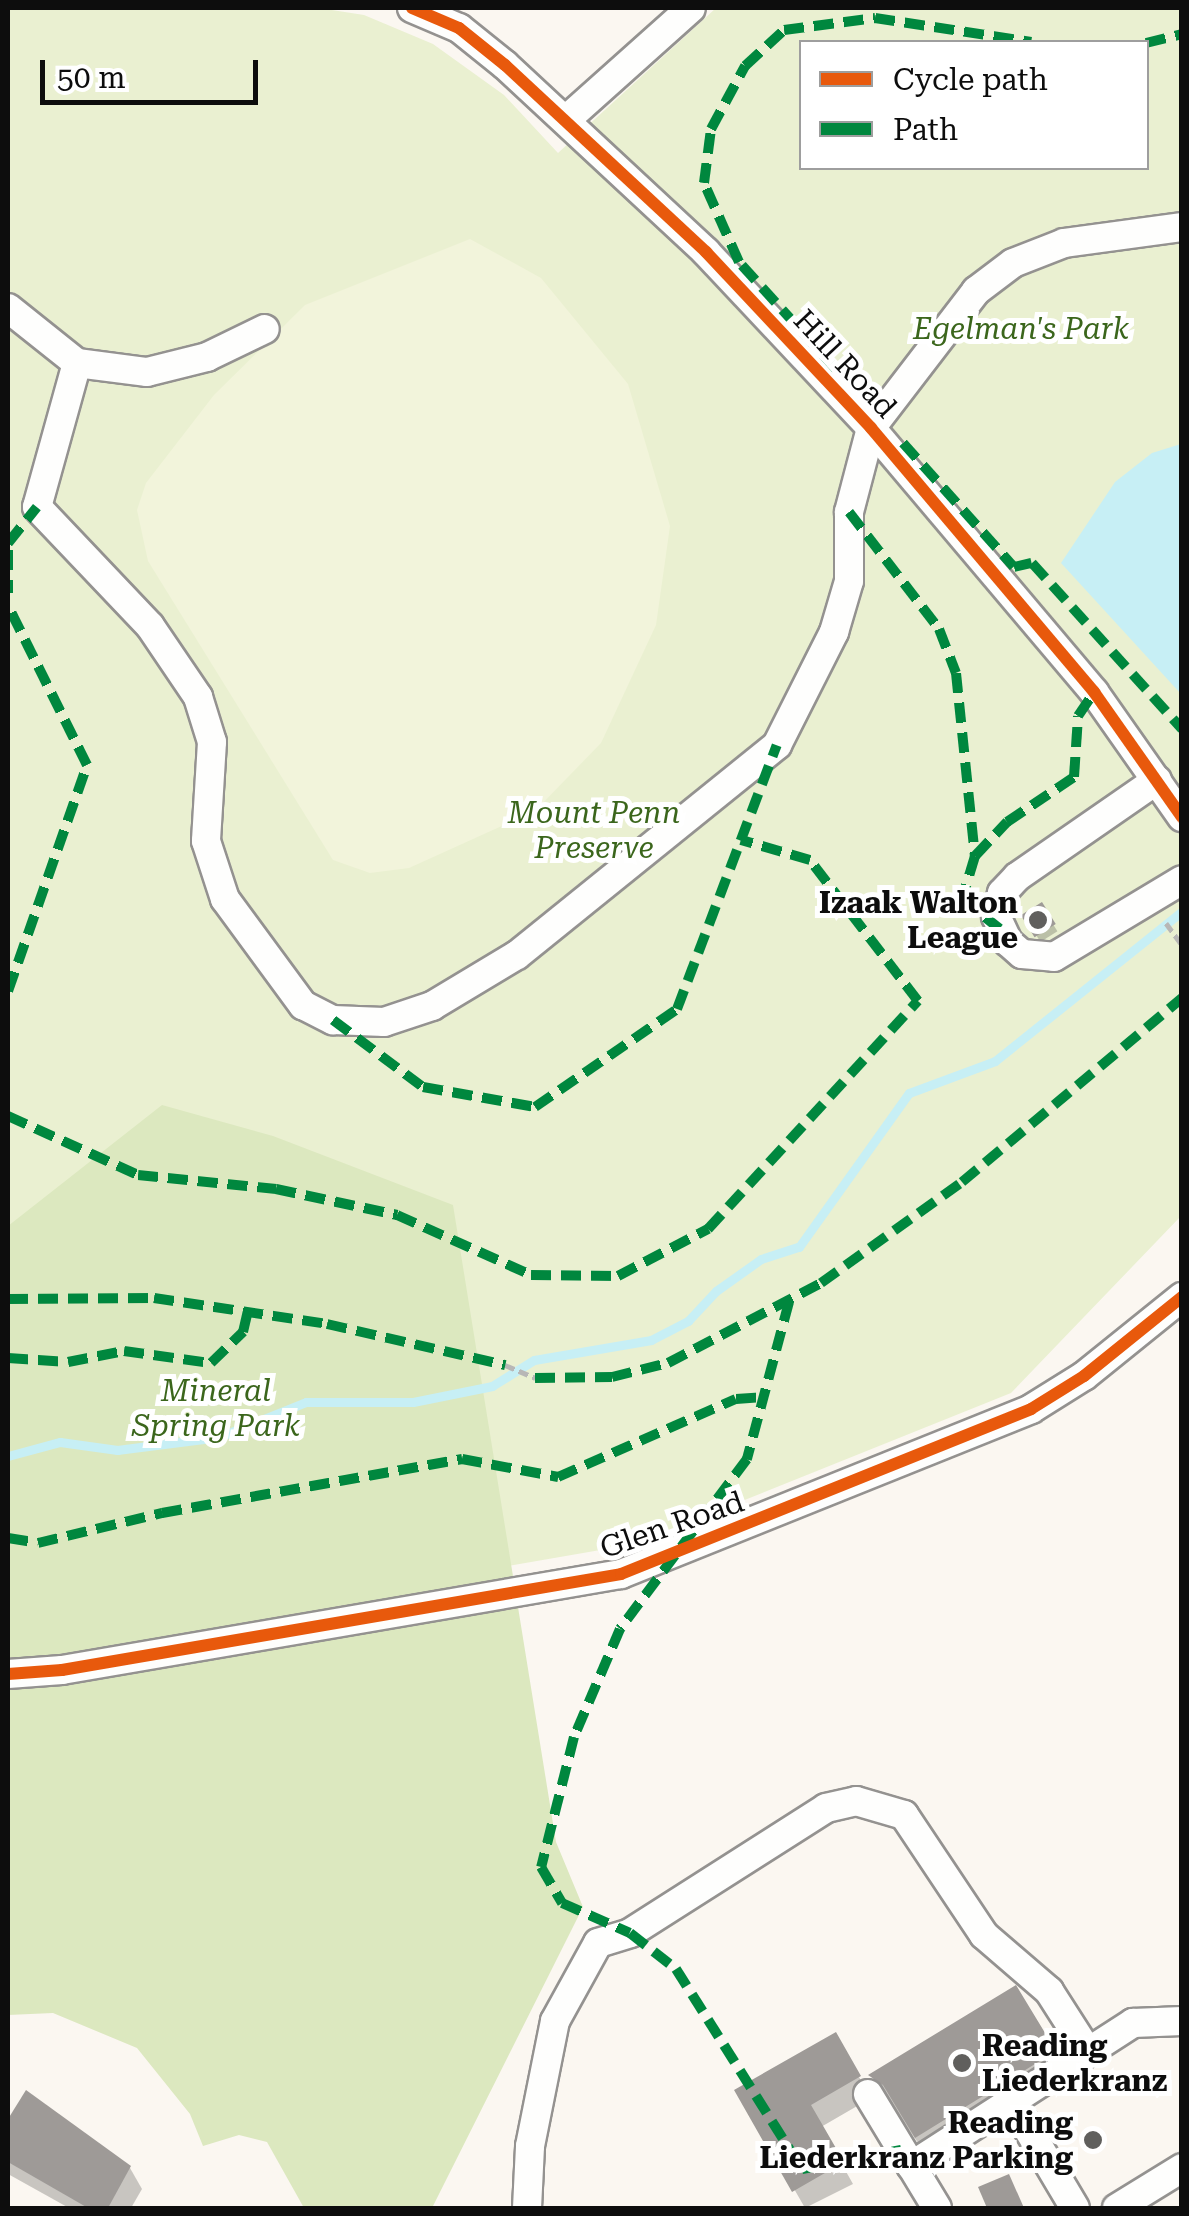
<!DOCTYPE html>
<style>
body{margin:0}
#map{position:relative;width:1189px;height:2216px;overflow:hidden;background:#fbf7f1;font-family:"Roboto Serif",serif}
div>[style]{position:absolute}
.green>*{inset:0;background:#eaf0d1}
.forest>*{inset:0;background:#dce8bf}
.pitch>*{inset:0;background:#f2f4db}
.water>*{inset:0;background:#c7eff5}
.shadow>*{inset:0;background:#0003;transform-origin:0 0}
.stream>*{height:9px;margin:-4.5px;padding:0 4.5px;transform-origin:4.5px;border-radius:4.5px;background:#c7eff5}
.building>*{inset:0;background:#9e9a97;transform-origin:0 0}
.path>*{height:5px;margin-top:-2.5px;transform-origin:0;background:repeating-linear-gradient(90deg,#b8b7b6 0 10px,transparent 0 15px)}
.roads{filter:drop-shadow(2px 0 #949290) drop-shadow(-2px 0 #949290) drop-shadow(0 2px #949290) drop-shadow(0 -2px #949290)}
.minor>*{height:28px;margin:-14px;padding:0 14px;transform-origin:14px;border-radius:14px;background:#fefefd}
.quiet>*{height:10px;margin-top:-5px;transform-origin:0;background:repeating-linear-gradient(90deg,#00873e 0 20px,transparent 0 30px)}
.cycleway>*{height:12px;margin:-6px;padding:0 6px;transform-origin:6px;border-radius:6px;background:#e8590c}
.dots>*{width:28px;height:28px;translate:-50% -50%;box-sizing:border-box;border:5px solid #fff;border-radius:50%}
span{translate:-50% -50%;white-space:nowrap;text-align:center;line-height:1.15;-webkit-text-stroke:10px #fff;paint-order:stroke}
.park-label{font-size:30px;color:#3b661c;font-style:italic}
.street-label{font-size:30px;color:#0d0d0d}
.poi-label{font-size:30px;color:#0d0d0d;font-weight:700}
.right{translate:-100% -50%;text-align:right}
.left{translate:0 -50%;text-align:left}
.frame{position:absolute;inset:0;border:10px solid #0d0d0d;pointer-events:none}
.legend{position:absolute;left:799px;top:40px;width:350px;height:130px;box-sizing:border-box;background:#fff;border:2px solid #9e9e9e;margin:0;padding:12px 18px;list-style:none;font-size:30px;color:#0d0d0d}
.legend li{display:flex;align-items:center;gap:20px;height:50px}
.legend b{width:50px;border:2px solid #9e9e9e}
.scale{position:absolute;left:40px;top:60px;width:218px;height:45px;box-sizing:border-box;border:5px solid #0d0d0d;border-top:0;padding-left:12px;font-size:30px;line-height:35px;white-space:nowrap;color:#0d0d0d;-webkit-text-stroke:8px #fff;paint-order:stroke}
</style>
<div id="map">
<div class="green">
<i style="clip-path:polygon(evenodd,8px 8px,319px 8px,364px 15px,433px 44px,504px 95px,558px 153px,716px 8px,1181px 8px,1181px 1216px,1011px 1393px,635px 1544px,8px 1652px,8px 8px,802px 42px,1146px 42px,1146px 168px,802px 168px,802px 42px)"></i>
</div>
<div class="forest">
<i style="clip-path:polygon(162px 1105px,273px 1136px,453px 1205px,556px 1842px,583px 1907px,432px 2208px,304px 2208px,267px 2142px,239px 2135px,203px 2146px,190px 2114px,137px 2048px,53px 2013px,8px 2015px,8px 1226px)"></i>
</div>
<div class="pitch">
<i style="clip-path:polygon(470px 239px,541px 278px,628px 384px,670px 526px,656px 625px,601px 743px,535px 811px,409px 868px,370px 873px,333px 860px,148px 561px,137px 510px,146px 483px,214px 395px,305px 305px)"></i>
</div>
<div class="water">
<i style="clip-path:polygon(1181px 444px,1182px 444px,1181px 694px,1061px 563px,1115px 482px,1152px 453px)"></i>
</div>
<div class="shadow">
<i style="left:1041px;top:905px;width:31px;height:20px;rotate:58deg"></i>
<i style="clip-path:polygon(835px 2035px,871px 2098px,821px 2127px,853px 2184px,805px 2208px,738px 2091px)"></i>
<i style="clip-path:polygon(1054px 2052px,1069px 2079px,933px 2164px,871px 2076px)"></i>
<i style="clip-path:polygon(26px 2093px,130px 2168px,142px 2189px,131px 2208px,69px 2208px,8px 2174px,8px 2126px)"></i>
</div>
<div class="stream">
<i style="left:8px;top:1456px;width:54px;rotate:-15.1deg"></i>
<i style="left:60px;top:1442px;width:58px;rotate:8deg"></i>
<i style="left:117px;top:1450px;width:103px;rotate:-7.3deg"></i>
<i style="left:219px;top:1437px;width:94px;rotate:-21.9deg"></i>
<i style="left:306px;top:1402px;width:107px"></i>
<i style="left:413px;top:1402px;width:81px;rotate:-11.4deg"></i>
<i style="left:492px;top:1386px;width:49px;rotate:-31.8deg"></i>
<i style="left:534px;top:1360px;width:119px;rotate:-9.7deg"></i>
<i style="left:651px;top:1340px;width:42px;rotate:-27.2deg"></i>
<i style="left:688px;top:1321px;width:41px;rotate:-47deg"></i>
<i style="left:716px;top:1291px;width:55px;rotate:-35.4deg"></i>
<i style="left:761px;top:1259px;width:40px;rotate:-18deg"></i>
<i style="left:799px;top:1247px;width:189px;rotate:-54.5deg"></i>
<i style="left:909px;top:1093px;width:92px;rotate:-20.4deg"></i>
<i style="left:995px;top:1061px;width:240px;rotate:-38.7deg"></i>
</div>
<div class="building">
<i style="left:1042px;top:902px;width:26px;height:25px;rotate:58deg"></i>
<i style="clip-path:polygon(1016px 1985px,1056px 2051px,915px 2138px,883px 2085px,868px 2075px)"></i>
<i style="clip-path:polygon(836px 2032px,861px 2076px,811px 2105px,844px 2162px,792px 2192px,734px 2090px)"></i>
<i style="clip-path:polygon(26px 2090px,131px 2166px,108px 2208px,88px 2208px,8px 2162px,8px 2119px)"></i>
<i style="clip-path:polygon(1009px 2174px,1024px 2208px,987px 2208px,978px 2187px)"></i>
</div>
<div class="path">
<i style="left:1166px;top:923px;width:27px;rotate:54deg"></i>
<i style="left:505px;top:1365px;width:33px;rotate:23deg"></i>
</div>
<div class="roads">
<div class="minor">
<i style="left:412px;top:8px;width:51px;rotate:23.1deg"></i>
<i style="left:459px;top:28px;width:59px;rotate:38.8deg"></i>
<i style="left:505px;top:65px;width:275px;rotate:42.9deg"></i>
<i style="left:706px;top:252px;width:241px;rotate:46.8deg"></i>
<i style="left:871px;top:428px;width:346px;rotate:49.8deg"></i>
<i style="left:1094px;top:692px;width:153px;rotate:54.9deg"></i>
<i style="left:567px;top:119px;width:166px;rotate:-41.8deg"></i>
<i style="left:8px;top:308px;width:88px;rotate:38.6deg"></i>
<i style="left:77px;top:363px;width:71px;rotate:7.3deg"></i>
<i style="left:147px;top:372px;width:62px;rotate:-14deg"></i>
<i style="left:207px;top:357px;width:64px;rotate:-25.8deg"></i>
<i style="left:77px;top:363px;width:149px;rotate:105.5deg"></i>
<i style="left:37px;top:507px;width:164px;rotate:46.5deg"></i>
<i style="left:150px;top:626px;width:86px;rotate:55.9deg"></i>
<i style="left:198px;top:697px;width:47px;rotate:72.7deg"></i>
<i style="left:212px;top:742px;width:99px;rotate:93.5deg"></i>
<i style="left:206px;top:841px;width:61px;rotate:71.9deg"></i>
<i style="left:225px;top:899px;width:132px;rotate:53.7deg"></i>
<i style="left:303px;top:1005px;width:34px;rotate:27deg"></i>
<i style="left:333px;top:1020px;width:51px;rotate:2.2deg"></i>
<i style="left:384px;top:1022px;width:51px;rotate:-18.4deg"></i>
<i style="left:432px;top:1006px;width:99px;rotate:-31deg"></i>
<i style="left:517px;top:955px;width:334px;rotate:-38.9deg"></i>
<i style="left:777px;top:745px;width:127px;rotate:-63.2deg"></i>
<i style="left:834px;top:632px;width:53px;rotate:-73.6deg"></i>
<i style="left:849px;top:581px;width:69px;rotate:-90deg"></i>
<i style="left:849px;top:512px;width:87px;rotate:-75.3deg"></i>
<i style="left:871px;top:428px;width:173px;rotate:-52.5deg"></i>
<i style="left:976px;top:291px;width:46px;rotate:-37.1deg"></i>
<i style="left:1013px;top:263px;width:55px;rotate:-21.4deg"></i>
<i style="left:1064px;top:243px;width:119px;rotate:-7.7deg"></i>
<i style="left:1157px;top:780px;width:170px;rotate:145.3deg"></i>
<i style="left:1017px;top:877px;width:22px;rotate:133deg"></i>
<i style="left:1002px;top:893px;width:24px;rotate:105deg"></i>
<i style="left:996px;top:916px;width:29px;rotate:65deg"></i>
<i style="left:1008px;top:942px;width:18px;rotate:41deg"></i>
<i style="left:1022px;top:954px;width:32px;rotate:5deg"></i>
<i style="left:1054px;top:957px;width:149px;rotate:-31deg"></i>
<i style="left:8px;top:1674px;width:54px;rotate:-4.2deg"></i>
<i style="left:62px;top:1670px;width:567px;rotate:-9.74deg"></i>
<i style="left:621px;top:1574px;width:442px;rotate:-21.9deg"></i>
<i style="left:1031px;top:1409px;width:62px;rotate:-31.9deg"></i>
<i style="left:1084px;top:1376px;width:126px;rotate:-38.9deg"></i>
<i style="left:868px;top:2094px;width:133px;rotate:58.8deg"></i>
<i style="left:1012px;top:2102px;width:123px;rotate:59.3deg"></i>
<i style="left:911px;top:2166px;width:211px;rotate:-32.8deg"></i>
<i style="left:527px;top:2208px;width:62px;rotate:-87.2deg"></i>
<i style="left:530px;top:2146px;width:127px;rotate:-78.7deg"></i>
<i style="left:555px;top:2021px;width:89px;rotate:-61.1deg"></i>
<i style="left:598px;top:1943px;width:34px;rotate:-17deg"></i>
<i style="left:630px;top:1933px;width:232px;rotate:-32.5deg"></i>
<i style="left:826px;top:1808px;width:31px;rotate:-13deg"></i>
<i style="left:856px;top:1801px;width:50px;rotate:16.3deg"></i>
<i style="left:904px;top:1815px;width:144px;rotate:56.3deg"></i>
<i style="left:984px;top:1935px;width:86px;rotate:40.7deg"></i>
<i style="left:1049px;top:1991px;width:72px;rotate:57.4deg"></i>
<i style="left:1088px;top:2052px;width:54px;rotate:-32.8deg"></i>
<i style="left:1133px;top:2023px;width:49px;rotate:-2.3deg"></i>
<i style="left:1117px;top:2208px;width:76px;rotate:-31.6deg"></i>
</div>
</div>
<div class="quiet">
<i style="left:1146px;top:43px;width:37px;rotate:-14deg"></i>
<i style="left:836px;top:369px;width:144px;rotate:-132.2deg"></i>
<i style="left:739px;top:262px;width:86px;rotate:-113.9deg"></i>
<i style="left:704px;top:183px;width:54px;rotate:-82.6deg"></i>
<i style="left:711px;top:129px;width:72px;rotate:-61.6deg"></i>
<i style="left:745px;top:66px;width:53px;rotate:-42.7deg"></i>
<i style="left:784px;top:30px;width:92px;rotate:-7.5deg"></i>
<i style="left:875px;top:18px;width:158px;rotate:8.7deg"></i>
<i style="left:903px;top:443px;width:166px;rotate:48.2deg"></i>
<i style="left:1014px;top:567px;width:18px;rotate:-13deg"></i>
<i style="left:1032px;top:563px;width:224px;rotate:47.9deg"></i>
<i style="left:849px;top:512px;width:148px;rotate:52.4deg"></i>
<i style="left:939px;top:629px;width:47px;rotate:68.9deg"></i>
<i style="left:956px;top:673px;width:184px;rotate:84.1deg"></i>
<i style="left:975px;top:856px;width:45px;rotate:106.8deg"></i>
<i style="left:962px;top:899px;width:48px;rotate:38.3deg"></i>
<i style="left:8px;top:543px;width:46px;rotate:-51.1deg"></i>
<i style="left:8px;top:550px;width:43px;rotate:90deg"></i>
<i style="left:975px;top:856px;width:47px;rotate:-46.7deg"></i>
<i style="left:1007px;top:822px;width:81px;rotate:-33.9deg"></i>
<i style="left:1074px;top:777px;width:61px;rotate:-86.2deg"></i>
<i style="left:1078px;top:716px;width:29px;rotate:-56deg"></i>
<i style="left:8px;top:991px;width:239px;rotate:-70.7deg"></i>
<i style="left:87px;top:765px;width:173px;rotate:-116.4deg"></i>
<i style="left:333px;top:1020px;width:112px;rotate:36.7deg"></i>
<i style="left:423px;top:1087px;width:114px;rotate:10.1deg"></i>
<i style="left:535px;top:1107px;width:173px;rotate:-34.6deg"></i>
<i style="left:677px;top:1009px;width:282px;rotate:-69.3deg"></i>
<i style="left:8px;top:1116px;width:143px;rotate:24.4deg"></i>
<i style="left:138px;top:1175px;width:139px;rotate:5.8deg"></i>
<i style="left:276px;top:1189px;width:124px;rotate:12.1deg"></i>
<i style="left:397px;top:1215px;width:147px;rotate:24.1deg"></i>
<i style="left:531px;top:1275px;width:87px;rotate:0.7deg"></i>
<i style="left:618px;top:1276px;width:102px;rotate:-27.6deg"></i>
<i style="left:708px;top:1229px;width:310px;rotate:-47.4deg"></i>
<i style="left:918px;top:1001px;width:178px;rotate:-127.5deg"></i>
<i style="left:810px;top:860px;width:72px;rotate:-163.8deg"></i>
<i style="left:8px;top:1299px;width:146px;rotate:-0.4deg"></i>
<i style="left:154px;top:1298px;width:175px;rotate:8.5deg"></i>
<i style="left:327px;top:1324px;width:183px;rotate:13deg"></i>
<i style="left:789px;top:1302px;width:163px;rotate:105deg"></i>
<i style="left:747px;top:1459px;width:212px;rotate:126.8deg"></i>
<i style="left:620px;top:1629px;width:117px;rotate:113.1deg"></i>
<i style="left:574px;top:1737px;width:134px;rotate:104.2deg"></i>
<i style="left:541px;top:1867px;width:42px;rotate:59.7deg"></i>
<i style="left:562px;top:1903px;width:74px;rotate:23.8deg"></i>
<i style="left:630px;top:1933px;width:58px;rotate:38deg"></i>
<i style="left:676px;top:1969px;width:236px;rotate:57.8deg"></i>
<i style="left:802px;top:2169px;width:101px;rotate:-10.9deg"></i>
<i style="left:8px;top:1358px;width:60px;rotate:3.8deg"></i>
<i style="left:68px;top:1362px;width:57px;rotate:-11.1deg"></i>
<i style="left:124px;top:1351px;width:88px;rotate:7.9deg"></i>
<i style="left:211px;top:1363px;width:45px;rotate:-44.1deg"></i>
<i style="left:243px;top:1332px;width:22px;rotate:-77deg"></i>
<i style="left:535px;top:1378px;width:77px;rotate:-0.7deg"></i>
<i style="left:612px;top:1377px;width:58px;rotate:-14deg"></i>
<i style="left:668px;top:1363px;width:173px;rotate:-27.6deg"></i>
<i style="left:821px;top:1283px;width:173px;rotate:-35.6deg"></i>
<i style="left:962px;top:1182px;width:287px;rotate:-39.9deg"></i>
<i style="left:8px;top:1538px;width:30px;rotate:9deg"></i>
<i style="left:38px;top:1543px;width:128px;rotate:-13.6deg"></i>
<i style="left:162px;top:1513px;width:305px;rotate:-10.2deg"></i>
<i style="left:462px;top:1459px;width:98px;rotate:10.6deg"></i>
<i style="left:558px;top:1477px;width:194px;rotate:-23.7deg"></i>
<i style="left:736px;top:1399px;width:27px;rotate:-4deg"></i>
</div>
<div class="cycleway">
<i style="left:412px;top:8px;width:51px;rotate:23.1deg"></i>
<i style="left:459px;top:28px;width:59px;rotate:38.8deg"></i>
<i style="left:505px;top:65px;width:275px;rotate:42.9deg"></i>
<i style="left:706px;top:252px;width:241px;rotate:46.8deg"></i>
<i style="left:871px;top:428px;width:346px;rotate:49.8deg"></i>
<i style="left:1094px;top:692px;width:153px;rotate:54.9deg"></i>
<i style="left:8px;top:1674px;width:54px;rotate:-4.2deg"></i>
<i style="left:62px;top:1670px;width:567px;rotate:-9.74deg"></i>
<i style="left:621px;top:1574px;width:442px;rotate:-21.9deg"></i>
<i style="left:1031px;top:1409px;width:62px;rotate:-31.9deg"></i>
<i style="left:1084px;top:1376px;width:126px;rotate:-38.9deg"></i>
</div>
<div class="dots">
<i style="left:1038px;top:920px;background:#605f5d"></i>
<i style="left:962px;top:2063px;background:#605f5d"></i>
<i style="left:1093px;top:2140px;background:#605f5d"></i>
</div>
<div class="park-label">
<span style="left:1021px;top:329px">Egelman's Park</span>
<span style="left:594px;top:830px">Mount Penn<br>Preserve</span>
<span style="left:216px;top:1408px">Mineral<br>Spring Park</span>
</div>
<div class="street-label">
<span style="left:845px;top:364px;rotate:47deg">Hill Road</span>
<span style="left:672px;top:1525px;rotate:-19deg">Glen Road</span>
</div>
<div class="poi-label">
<span class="right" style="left:1018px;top:920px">Izaak Walton<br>League</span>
<span class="left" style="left:982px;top:2063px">Reading<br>Liederkranz</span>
<span class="right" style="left:1073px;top:2140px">Reading<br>Liederkranz Parking</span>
</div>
<div class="frame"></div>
<ul class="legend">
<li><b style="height:12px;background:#e8590c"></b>Cycle path</li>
<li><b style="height:12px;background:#00873e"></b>Path</li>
</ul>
<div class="scale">50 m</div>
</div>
